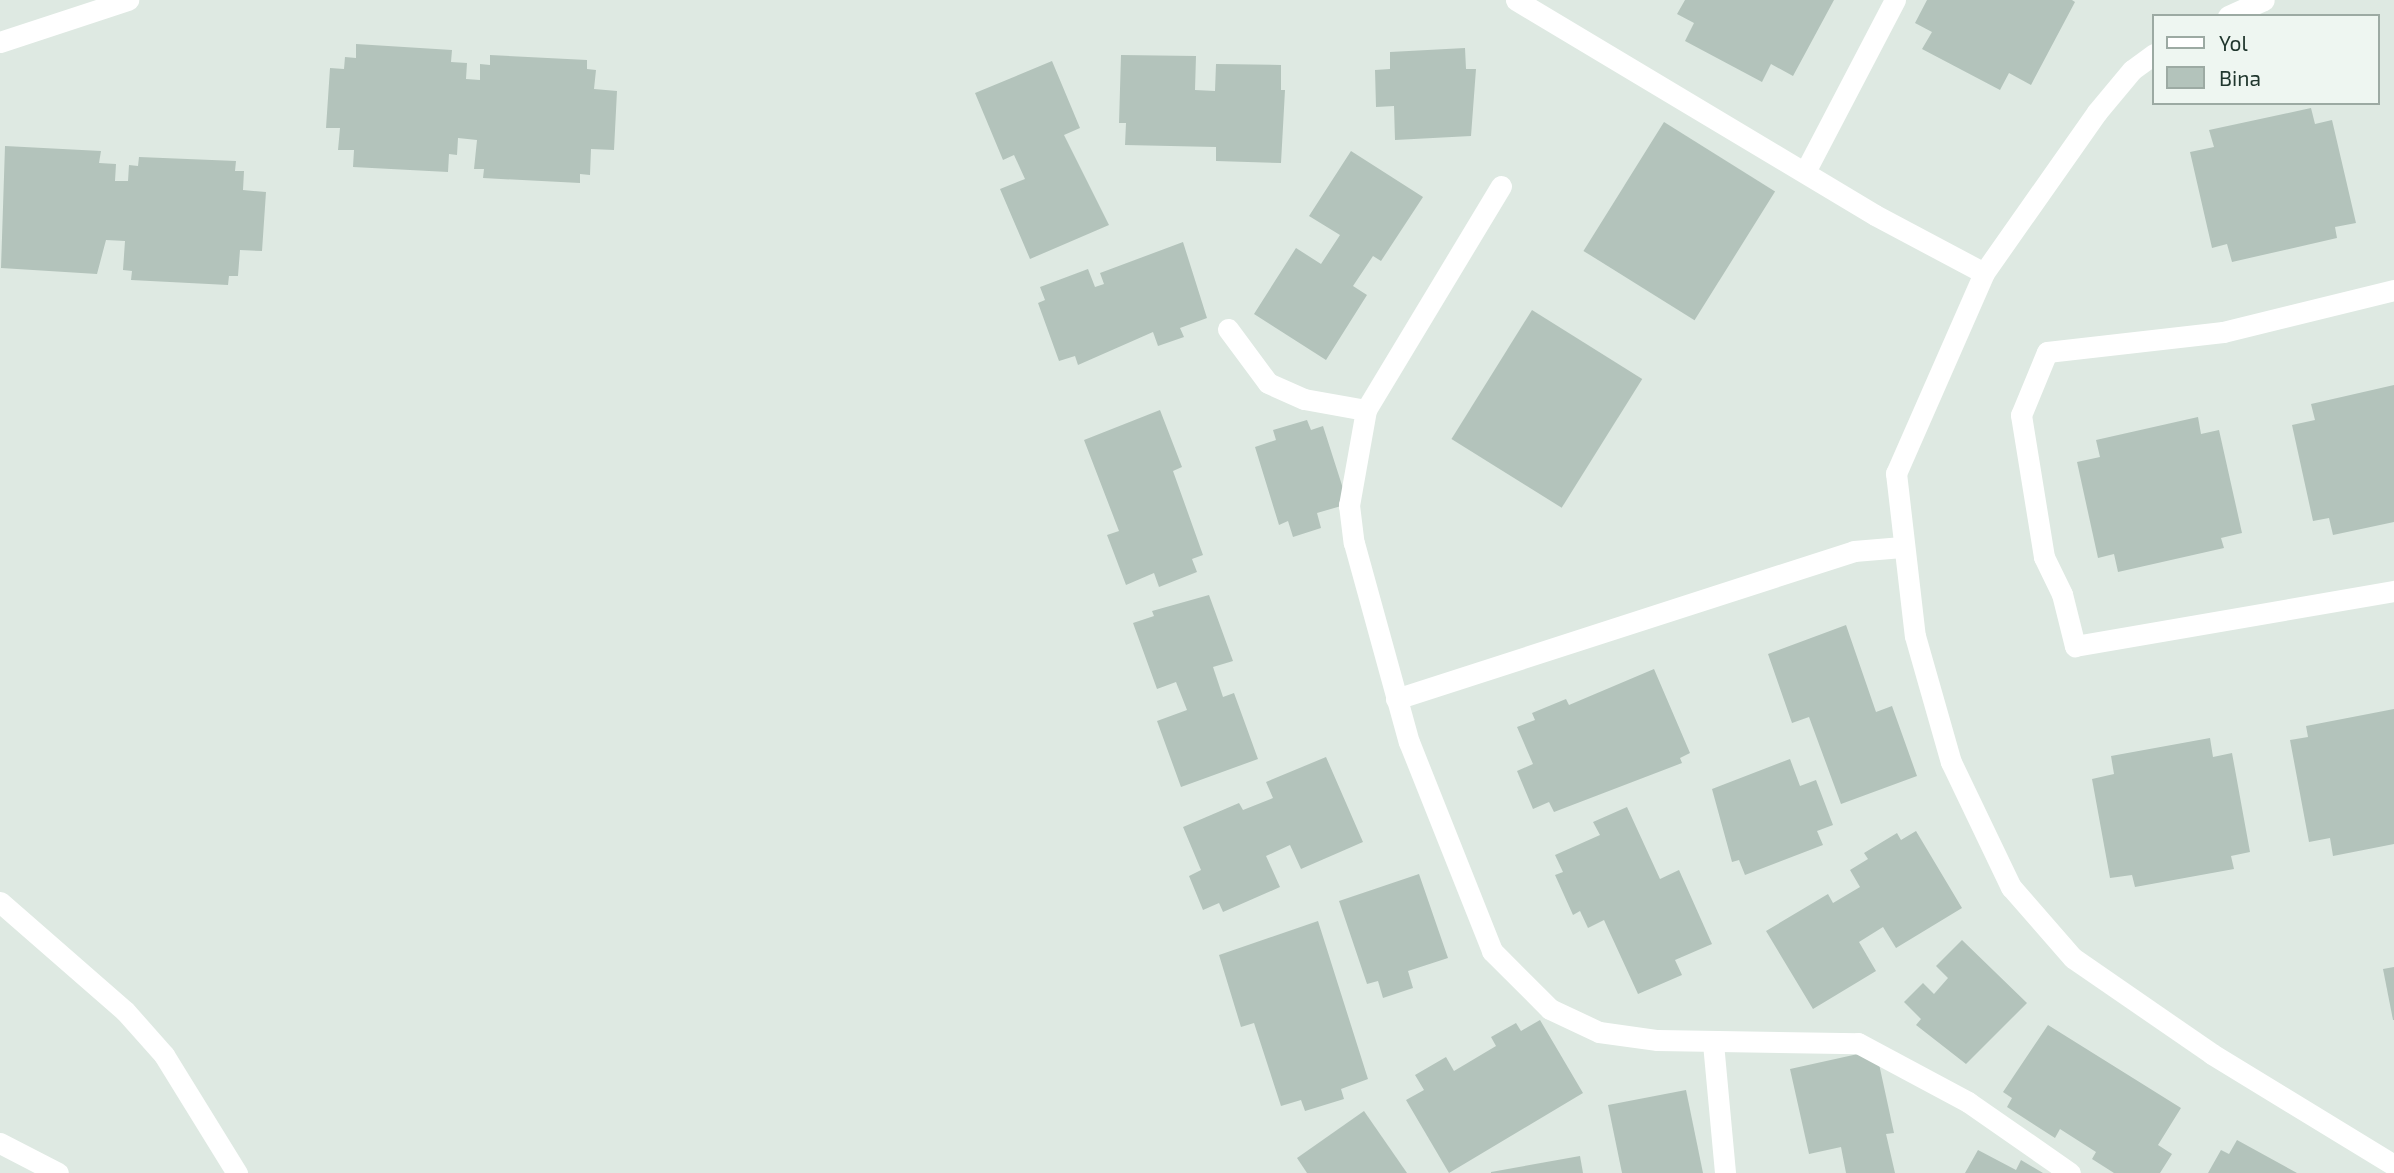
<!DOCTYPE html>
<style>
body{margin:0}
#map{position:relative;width:2394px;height:1173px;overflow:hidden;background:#dee9e2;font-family:"Exo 2",sans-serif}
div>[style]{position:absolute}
.building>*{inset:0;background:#b3c3bb;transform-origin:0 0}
.minor>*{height:21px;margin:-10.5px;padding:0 10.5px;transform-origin:10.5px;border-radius:10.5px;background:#fff}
span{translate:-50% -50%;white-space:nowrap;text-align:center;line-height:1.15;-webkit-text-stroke:7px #eef6f1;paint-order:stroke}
.legend{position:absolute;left:2152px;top:14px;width:228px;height:91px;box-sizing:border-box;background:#eef6f1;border:2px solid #9caaa3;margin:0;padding:9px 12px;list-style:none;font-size:21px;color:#20372e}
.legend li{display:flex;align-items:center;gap:14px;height:35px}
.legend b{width:35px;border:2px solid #9caaa3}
</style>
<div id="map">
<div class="building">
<i style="clip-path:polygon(1685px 0,1834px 0,1793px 76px,1771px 64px,1762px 82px,1685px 41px,1694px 23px,1677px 14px)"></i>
<i style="clip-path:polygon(1927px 0,2072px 0,2075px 2px,2031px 85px,2009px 73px,2000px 90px,1922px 49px,1932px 32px,1915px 23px)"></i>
<i style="clip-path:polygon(356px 44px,452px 50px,451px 62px,467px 63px,466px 79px,480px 80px,480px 64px,490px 65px,490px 55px,587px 60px,587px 69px,596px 70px,594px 89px,617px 91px,614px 150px,591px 149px,590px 175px,580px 174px,580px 183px,483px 178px,484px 169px,474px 169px,477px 140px,458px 138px,457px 155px,449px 154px,448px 172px,353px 167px,354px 150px,338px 150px,340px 128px,326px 128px,330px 68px,344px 69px,345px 57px,356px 58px)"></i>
<i style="clip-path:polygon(1465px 48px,1466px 69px,1476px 69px,1471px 136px,1395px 140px,1394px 106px,1376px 107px,1375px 70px,1390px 69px,1390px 52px)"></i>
<i style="clip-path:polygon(1121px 55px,1196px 56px,1195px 90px,1215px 91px,1216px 64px,1281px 65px,1281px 90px,1285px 90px,1281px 163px,1216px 161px,1216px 147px,1125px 145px,1126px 123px,1119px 123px)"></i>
<i style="clip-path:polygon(1052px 61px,1080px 128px,1064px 135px,1109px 225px,1030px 259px,1000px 189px,1025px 179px,1014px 155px,1003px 160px,975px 93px)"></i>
<i style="clip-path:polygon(2311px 108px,2315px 124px,2332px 120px,2356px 223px,2335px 227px,2337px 238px,2232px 262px,2227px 244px,2212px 248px,2190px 152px,2214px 147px,2209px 130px)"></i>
<i style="left:1664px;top:122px;width:131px;height:152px;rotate:32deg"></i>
<i style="clip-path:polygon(5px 146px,101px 151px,99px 163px,116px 164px,115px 181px,128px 181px,129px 165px,138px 166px,139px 157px,236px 161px,235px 171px,244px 171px,243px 190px,266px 192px,262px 251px,240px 250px,238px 276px,229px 276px,228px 285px,131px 280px,132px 271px,123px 270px,125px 241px,106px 240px,97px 274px,1px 268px)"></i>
<i style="clip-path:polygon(1351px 151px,1423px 197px,1381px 261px,1373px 256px,1353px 286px,1367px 295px,1326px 360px,1254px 314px,1296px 248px,1321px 264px,1340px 235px,1309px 216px)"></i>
<i style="clip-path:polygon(1183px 242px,1207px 318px,1180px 328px,1184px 337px,1158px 346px,1153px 332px,1078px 365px,1075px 356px,1059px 361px,1038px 303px,1045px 300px,1040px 287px,1088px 269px,1095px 287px,1104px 284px,1100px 273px)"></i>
<i style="left:1532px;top:310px;width:130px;height:152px;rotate:32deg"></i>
<i style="clip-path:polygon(2394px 385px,2394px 522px,2333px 535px,2329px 518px,2313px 521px,2292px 425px,2315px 420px,2311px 404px)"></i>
<i style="clip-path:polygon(1160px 410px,1182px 467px,1173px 471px,1203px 555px,1192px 559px,1197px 572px,1159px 587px,1154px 573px,1126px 585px,1107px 535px,1119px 531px,1084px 440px)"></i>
<i style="clip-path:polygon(2198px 417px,2201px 434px,2219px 430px,2242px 533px,2221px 538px,2224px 548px,2118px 572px,2114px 554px,2098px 558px,2077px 462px,2100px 457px,2096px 440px)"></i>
<i style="clip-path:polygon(1307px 420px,1311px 430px,1323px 426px,1348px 504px,1317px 513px,1321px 528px,1293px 537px,1288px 521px,1279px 525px,1255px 447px,1276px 440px,1273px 430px)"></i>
<i style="clip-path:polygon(1209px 595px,1233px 661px,1213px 667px,1223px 697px,1234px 693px,1258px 759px,1181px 787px,1157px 721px,1187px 710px,1176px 682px,1157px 689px,1133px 623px,1154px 616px,1152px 611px)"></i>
<i style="clip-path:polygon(1846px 625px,1876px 712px,1892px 706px,1917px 776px,1841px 804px,1809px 717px,1792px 723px,1768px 654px)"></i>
<i style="clip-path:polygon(1654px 669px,1690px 753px,1680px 758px,1682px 763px,1554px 812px,1549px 802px,1533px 809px,1517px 771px,1533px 764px,1517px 727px,1535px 720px,1532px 713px,1566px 699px,1569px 705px)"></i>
<i style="clip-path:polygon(2394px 709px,2394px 844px,2333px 856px,2330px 838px,2309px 842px,2290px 740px,2308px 737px,2306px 726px)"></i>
<i style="clip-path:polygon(2210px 738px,2213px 757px,2232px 753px,2250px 852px,2231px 856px,2234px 869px,2135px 887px,2132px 875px,2110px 878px,2092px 779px,2114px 774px,2111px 756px)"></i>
<i style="clip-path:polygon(1326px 757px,1363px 842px,1301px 869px,1290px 845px,1266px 856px,1280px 887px,1223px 912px,1219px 903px,1203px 910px,1189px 876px,1201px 870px,1183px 827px,1239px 803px,1243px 810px,1273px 798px,1266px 782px)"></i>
<i style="clip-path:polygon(1790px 759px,1800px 786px,1816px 780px,1833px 825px,1817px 831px,1823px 845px,1745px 875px,1739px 860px,1732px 862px,1712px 789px)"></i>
<i style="clip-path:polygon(1627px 807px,1660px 879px,1679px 870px,1712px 944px,1675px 960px,1682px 975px,1638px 994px,1604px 920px,1588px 928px,1580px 911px,1573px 915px,1555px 875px,1563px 872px,1555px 855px,1600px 835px,1593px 822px)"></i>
<i style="clip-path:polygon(1916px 831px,1962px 908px,1896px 948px,1883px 927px,1859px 942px,1876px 971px,1813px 1009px,1766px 931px,1828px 894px,1833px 903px,1860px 887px,1850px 870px,1868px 859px,1864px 853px,1897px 833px,1901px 840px)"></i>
<i style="clip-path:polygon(1419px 874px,1448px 958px,1408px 971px,1413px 988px,1383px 998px,1378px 981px,1367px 984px,1339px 901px)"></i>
<i style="clip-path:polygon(1318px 921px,1368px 1079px,1341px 1089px,1344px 1099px,1305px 1111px,1301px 1100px,1281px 1106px,1254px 1023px,1241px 1027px,1219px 955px)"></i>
<i style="clip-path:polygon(1962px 940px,2027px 1003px,1966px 1064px,1916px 1025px,1921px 1019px,1904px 1002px,1923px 983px,1934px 994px,1948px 978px,1936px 966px)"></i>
<i style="clip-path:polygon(2394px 967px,2394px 1020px,2393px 1020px,2383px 969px)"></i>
<i style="clip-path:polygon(1540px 1020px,1583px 1093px,1449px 1173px,1406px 1100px,1424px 1090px,1415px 1075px,1446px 1057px,1454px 1071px,1496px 1046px,1491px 1037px,1516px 1023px,1521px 1031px)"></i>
<i style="clip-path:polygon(2048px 1025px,2181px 1108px,2158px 1145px,2172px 1154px,2160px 1173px,2114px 1173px,2092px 1159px,2096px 1152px,2060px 1129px,2055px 1138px,2007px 1107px,2012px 1098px,2003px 1092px)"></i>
<i style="clip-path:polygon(1876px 1050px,1894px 1133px,1886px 1134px,1895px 1173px,1846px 1173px,1841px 1147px,1809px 1154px,1790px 1069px)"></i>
<i style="clip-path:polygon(1686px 1090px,1703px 1173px,1622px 1173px,1608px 1105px)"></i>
<i style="clip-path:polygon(1364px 1111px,1407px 1173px,1307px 1173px,1297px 1158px)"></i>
<i style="clip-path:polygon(2237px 1140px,2297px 1173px,2208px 1173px,2221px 1150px,2229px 1154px)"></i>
<i style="clip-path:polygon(1978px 1150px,2016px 1170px,2021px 1160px,2043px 1173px,1965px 1173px)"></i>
<i style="clip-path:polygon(1580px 1156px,1583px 1173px,1491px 1173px,1491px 1172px)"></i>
</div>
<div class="minor">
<i style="left:1516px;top:0;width:418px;rotate:30.9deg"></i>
<i style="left:1875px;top:215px;width:123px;rotate:28deg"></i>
<i style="left:2228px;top:16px;width:39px;rotate:-24deg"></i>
<i style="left:0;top:42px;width:135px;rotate:-18.2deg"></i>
<i style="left:2154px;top:54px;width:27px;rotate:144deg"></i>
<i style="left:2132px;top:70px;width:55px;rotate:129.8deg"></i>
<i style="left:2097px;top:112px;width:197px;rotate:125.1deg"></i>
<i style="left:1984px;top:273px;width:219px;rotate:113.7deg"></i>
<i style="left:1896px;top:473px;width:164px;rotate:83.4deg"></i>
<i style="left:1915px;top:636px;width:131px;rotate:74.1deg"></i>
<i style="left:1951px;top:762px;width:139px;rotate:64.4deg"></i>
<i style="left:2011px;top:887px;width:94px;rotate:48.9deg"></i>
<i style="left:2073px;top:958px;width:169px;rotate:34.6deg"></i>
<i style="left:2212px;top:1054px;width:213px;rotate:31.4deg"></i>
<i style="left:1806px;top:170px;width:192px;rotate:-62.4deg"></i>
<i style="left:1501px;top:186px;width:262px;rotate:121.1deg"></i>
<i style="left:1366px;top:410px;width:97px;rotate:100.1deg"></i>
<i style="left:1349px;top:505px;width:38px;rotate:83deg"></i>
<i style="left:1354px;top:543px;width:206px;rotate:74.6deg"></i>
<i style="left:1409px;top:742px;width:225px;rotate:68.3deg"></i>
<i style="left:1492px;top:951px;width:82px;rotate:45deg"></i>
<i style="left:1550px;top:1009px;width:54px;rotate:25.1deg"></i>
<i style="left:1599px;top:1032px;width:59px;rotate:7.9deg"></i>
<i style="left:1657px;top:1040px;width:201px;rotate:0.9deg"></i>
<i style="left:1858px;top:1043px;width:125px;rotate:28.2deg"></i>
<i style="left:1968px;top:1102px;width:124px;rotate:34.8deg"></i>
<i style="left:2394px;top:290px;width:176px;rotate:166.2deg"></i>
<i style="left:2223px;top:332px;width:177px;rotate:173.5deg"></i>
<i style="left:2047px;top:352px;width:68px;rotate:112.4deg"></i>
<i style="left:2021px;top:415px;width:144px;rotate:80.8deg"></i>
<i style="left:2044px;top:557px;width:41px;rotate:64.1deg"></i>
<i style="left:2062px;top:594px;width:54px;rotate:76deg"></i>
<i style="left:2075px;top:646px;width:324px;rotate:-9.8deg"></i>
<i style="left:1228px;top:329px;width:67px;rotate:53.5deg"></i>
<i style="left:1268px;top:383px;width:39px;rotate:24deg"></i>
<i style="left:1304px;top:399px;width:63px;rotate:10.1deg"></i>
<i style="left:1396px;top:699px;width:481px;rotate:-17.9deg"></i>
<i style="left:1854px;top:551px;width:48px;rotate:-4.8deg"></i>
<i style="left:0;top:902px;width:166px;rotate:41.1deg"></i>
<i style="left:125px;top:1011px;width:59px;rotate:48.4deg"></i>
<i style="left:164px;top:1055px;width:139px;rotate:58.3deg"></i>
<i style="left:1713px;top:1043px;width:131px;rotate:84.7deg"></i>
<i style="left:0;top:1143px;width:65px;rotate:27.3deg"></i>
</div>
<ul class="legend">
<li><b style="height:9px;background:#fff"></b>Yol</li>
<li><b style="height:19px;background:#b3c3bb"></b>Bina</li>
</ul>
</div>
